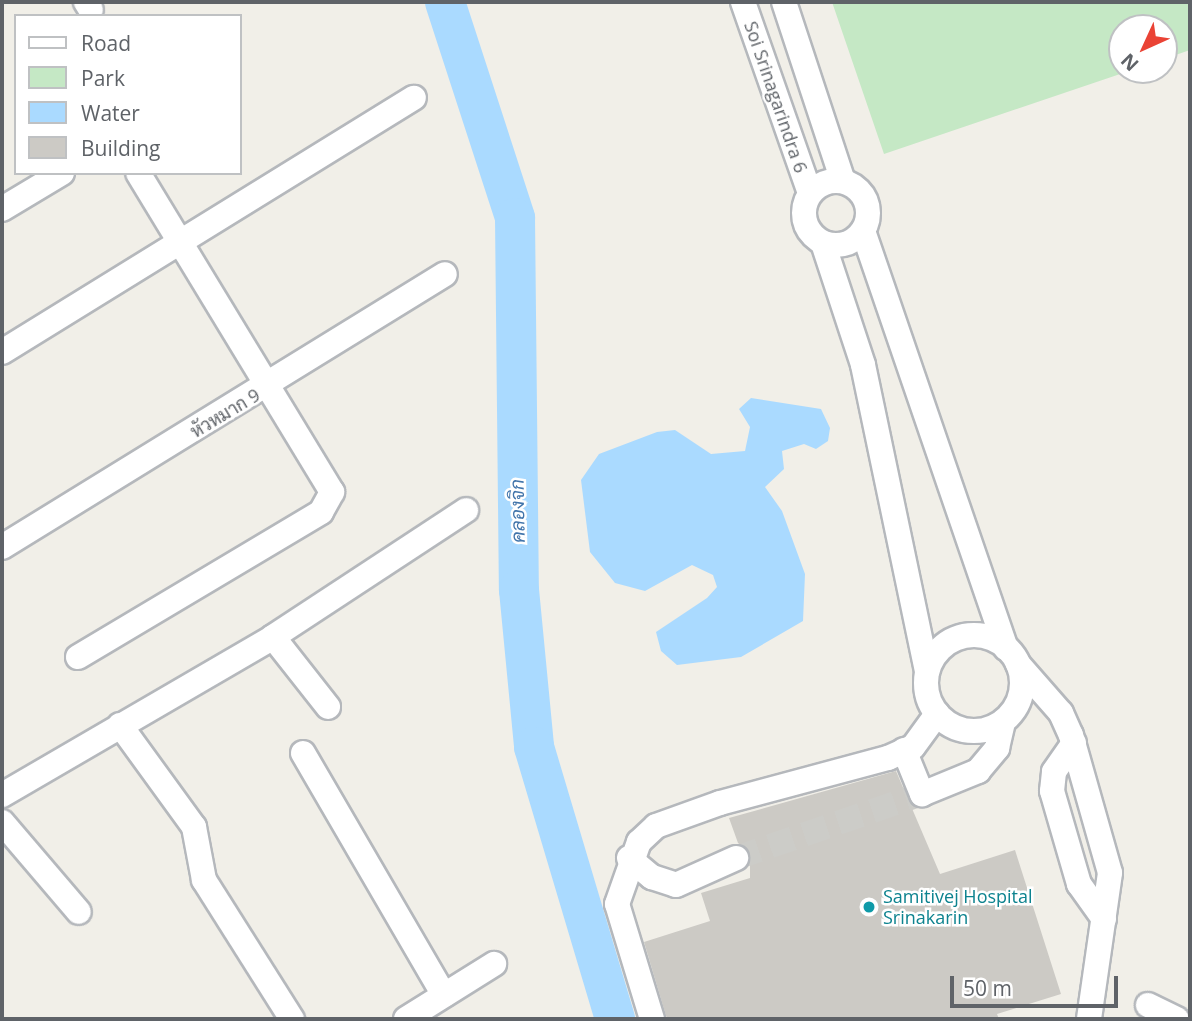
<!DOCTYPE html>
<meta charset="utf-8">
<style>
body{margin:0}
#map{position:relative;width:1192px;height:1021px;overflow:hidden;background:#f1efe8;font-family:"Open Sans",Sarabun,sans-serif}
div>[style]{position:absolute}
.green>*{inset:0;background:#c5e8c5}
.water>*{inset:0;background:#aadaff}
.river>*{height:40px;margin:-20px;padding:0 20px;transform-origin:20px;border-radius:20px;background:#aadaff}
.building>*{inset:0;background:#cccac5}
.minor-tunnel>*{height:24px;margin-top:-12px;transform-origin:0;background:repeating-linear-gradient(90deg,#ccccc8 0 24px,transparent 0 36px)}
.roads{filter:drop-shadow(2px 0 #b5b8bc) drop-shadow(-2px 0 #b5b8bc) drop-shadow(0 2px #b5b8bc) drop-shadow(0 -2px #b5b8bc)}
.minor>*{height:24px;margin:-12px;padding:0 12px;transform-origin:12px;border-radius:12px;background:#fff}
.minor>.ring{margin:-12px;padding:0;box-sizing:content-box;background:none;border:24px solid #fff;border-radius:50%}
.dots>*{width:19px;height:19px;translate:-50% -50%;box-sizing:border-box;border:4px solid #fff;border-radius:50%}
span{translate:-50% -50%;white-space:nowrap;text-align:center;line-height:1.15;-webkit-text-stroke:5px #fff;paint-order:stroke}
.street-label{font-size:18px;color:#5f6368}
.culture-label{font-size:18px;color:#0d838f}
.left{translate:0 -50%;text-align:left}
.water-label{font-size:19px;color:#4174aa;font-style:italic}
.frame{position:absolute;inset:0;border:4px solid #5f6368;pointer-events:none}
.legend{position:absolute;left:14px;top:14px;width:228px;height:161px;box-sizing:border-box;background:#fff;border:2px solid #bfc1c3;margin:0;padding:9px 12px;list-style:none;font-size:21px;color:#5f6368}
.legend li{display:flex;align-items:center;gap:14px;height:35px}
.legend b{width:35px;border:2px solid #bfc1c3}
.north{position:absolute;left:1108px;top:14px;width:70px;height:70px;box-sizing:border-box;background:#fff;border:2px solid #bfc1c3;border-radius:50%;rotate:225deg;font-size:19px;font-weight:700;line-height:28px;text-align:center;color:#5f6368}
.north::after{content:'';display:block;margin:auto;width:24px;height:32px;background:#ea4335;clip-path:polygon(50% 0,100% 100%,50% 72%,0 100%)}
.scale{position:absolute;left:950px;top:976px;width:168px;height:32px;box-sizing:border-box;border:4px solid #5f6368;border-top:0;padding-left:9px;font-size:21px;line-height:24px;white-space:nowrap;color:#5f6368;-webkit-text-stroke:5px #fff;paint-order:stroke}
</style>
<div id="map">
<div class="green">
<i style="clip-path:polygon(832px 2px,1190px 2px,1190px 50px,1164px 59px,1164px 28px,1122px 28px,1122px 70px,1132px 70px,884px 154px)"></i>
</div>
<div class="water">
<i style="clip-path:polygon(751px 398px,821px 409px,830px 428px,828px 441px,816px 449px,804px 444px,782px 451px,784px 469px,765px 487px,782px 511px,805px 574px,803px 621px,741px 657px,677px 665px,661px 651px,656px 632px,707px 598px,717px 587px,713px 575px,692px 565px,645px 591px,615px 583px,590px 552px,581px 480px,599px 454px,657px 432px,675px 430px,711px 454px,745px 451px,750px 427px,739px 409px)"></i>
</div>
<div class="river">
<i style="left:445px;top:2px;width:227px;rotate:72deg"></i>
<i style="left:515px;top:218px;width:372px;rotate:89.4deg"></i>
<i style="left:519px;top:590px;width:158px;rotate:84.5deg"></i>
<i style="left:534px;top:747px;width:284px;rotate:73.4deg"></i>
</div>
<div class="building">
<i style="clip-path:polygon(896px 771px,940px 874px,1015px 850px,1061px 994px,997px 1014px,999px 1019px,667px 1019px,644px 942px,710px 921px,701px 893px,750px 878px,750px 853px,738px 843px,729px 818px)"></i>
</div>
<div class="minor-tunnel">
<i style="left:736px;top:858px;width:197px;rotate:-19deg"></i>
</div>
<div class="roads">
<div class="minor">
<i style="left:86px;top:2px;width:9px;rotate:58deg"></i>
<i style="left:743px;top:2px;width:202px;rotate:70.7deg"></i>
<i style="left:784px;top:2px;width:188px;rotate:71.8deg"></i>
<i class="ring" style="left:804px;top:181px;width:40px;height:40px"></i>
<i style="left:2px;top:209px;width:70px;rotate:-31deg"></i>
<i style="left:863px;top:231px;width:441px;rotate:71.1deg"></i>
<i style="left:823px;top:243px;width:128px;rotate:71.8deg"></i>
<i style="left:863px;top:365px;width:313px;rotate:78.2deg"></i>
<i style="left:2px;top:352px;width:484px;rotate:-31.7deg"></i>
<i style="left:2px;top:547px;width:520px;rotate:-31.64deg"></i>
<i class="ring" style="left:926px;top:635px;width:72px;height:72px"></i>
<i style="left:273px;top:637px;width:89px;rotate:51.8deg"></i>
<i style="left:78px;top:657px;width:283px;rotate:-30.8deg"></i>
<i style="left:321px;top:512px;width:23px;rotate:-61deg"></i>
<i style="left:332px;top:492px;width:373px;rotate:-121.3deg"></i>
<i style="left:1018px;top:664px;width:65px;rotate:48.7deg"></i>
<i style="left:1061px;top:713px;width:24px;rotate:66deg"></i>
<i style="left:1071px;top:735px;width:143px;rotate:74.2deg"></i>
<i style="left:1110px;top:873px;width:148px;rotate:98.2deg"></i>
<i style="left:120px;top:725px;width:126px;rotate:54deg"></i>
<i style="left:194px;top:827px;width:54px;rotate:79.3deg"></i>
<i style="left:204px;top:880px;width:165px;rotate:57.7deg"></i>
<i style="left:1074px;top:743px;width:35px;rotate:125deg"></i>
<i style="left:1054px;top:772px;width:19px;rotate:96deg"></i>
<i style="left:1052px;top:791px;width:97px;rotate:73.8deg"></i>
<i style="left:1079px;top:884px;width:43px;rotate:54.5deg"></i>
<i style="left:904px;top:750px;width:48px;rotate:67.8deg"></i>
<i style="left:922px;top:794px;width:61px;rotate:-22.3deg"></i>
<i style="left:978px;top:771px;width:30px;rotate:-50deg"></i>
<i style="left:997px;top:748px;width:27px;rotate:-77deg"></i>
<i style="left:303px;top:753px;width:280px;rotate:59.8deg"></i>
<i style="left:2px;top:795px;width:314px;rotate:-30.2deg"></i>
<i style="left:273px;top:637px;width:231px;rotate:-33.3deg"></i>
<i style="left:2px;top:822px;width:118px;rotate:49.5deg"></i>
<i style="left:629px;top:858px;width:30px;rotate:40deg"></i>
<i style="left:652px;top:877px;width:25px;rotate:18deg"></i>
<i style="left:676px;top:885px;width:66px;rotate:-24.2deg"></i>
<i style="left:1148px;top:1005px;width:32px;rotate:26deg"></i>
<i style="left:406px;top:1019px;width:104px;rotate:-32deg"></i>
<i style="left:652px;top:1019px;width:120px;rotate:-106.9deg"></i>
<i style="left:617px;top:904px;width:66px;rotate:-70.5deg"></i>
<i style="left:639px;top:842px;width:23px;rotate:-43deg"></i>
<i style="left:656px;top:826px;width:68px;rotate:-19.8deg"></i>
<i style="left:720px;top:803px;width:174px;rotate:-15deg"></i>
<i style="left:888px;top:758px;width:27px;rotate:-24deg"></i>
<i style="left:913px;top:747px;width:41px;rotate:-54deg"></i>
</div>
</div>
<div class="dots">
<i style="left:869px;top:907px;background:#0f9aa8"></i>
</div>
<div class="street-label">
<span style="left:776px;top:97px;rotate:71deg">Soi Srinagarindra 6</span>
<span style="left:225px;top:413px;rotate:-31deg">หัวหมาก 9</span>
</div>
<div class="culture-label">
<span class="left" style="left:883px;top:907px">Samitivej Hospital<br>Srinakarin</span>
</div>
<div class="water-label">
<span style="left:518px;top:511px;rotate:-91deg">คลองจิก</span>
</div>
<div class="frame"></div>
<ul class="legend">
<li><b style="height:9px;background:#fff"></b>Road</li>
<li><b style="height:19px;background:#c5e8c5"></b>Park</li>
<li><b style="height:19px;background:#aadaff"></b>Water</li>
<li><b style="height:19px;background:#cccac5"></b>Building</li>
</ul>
<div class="north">N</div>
<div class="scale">50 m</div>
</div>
